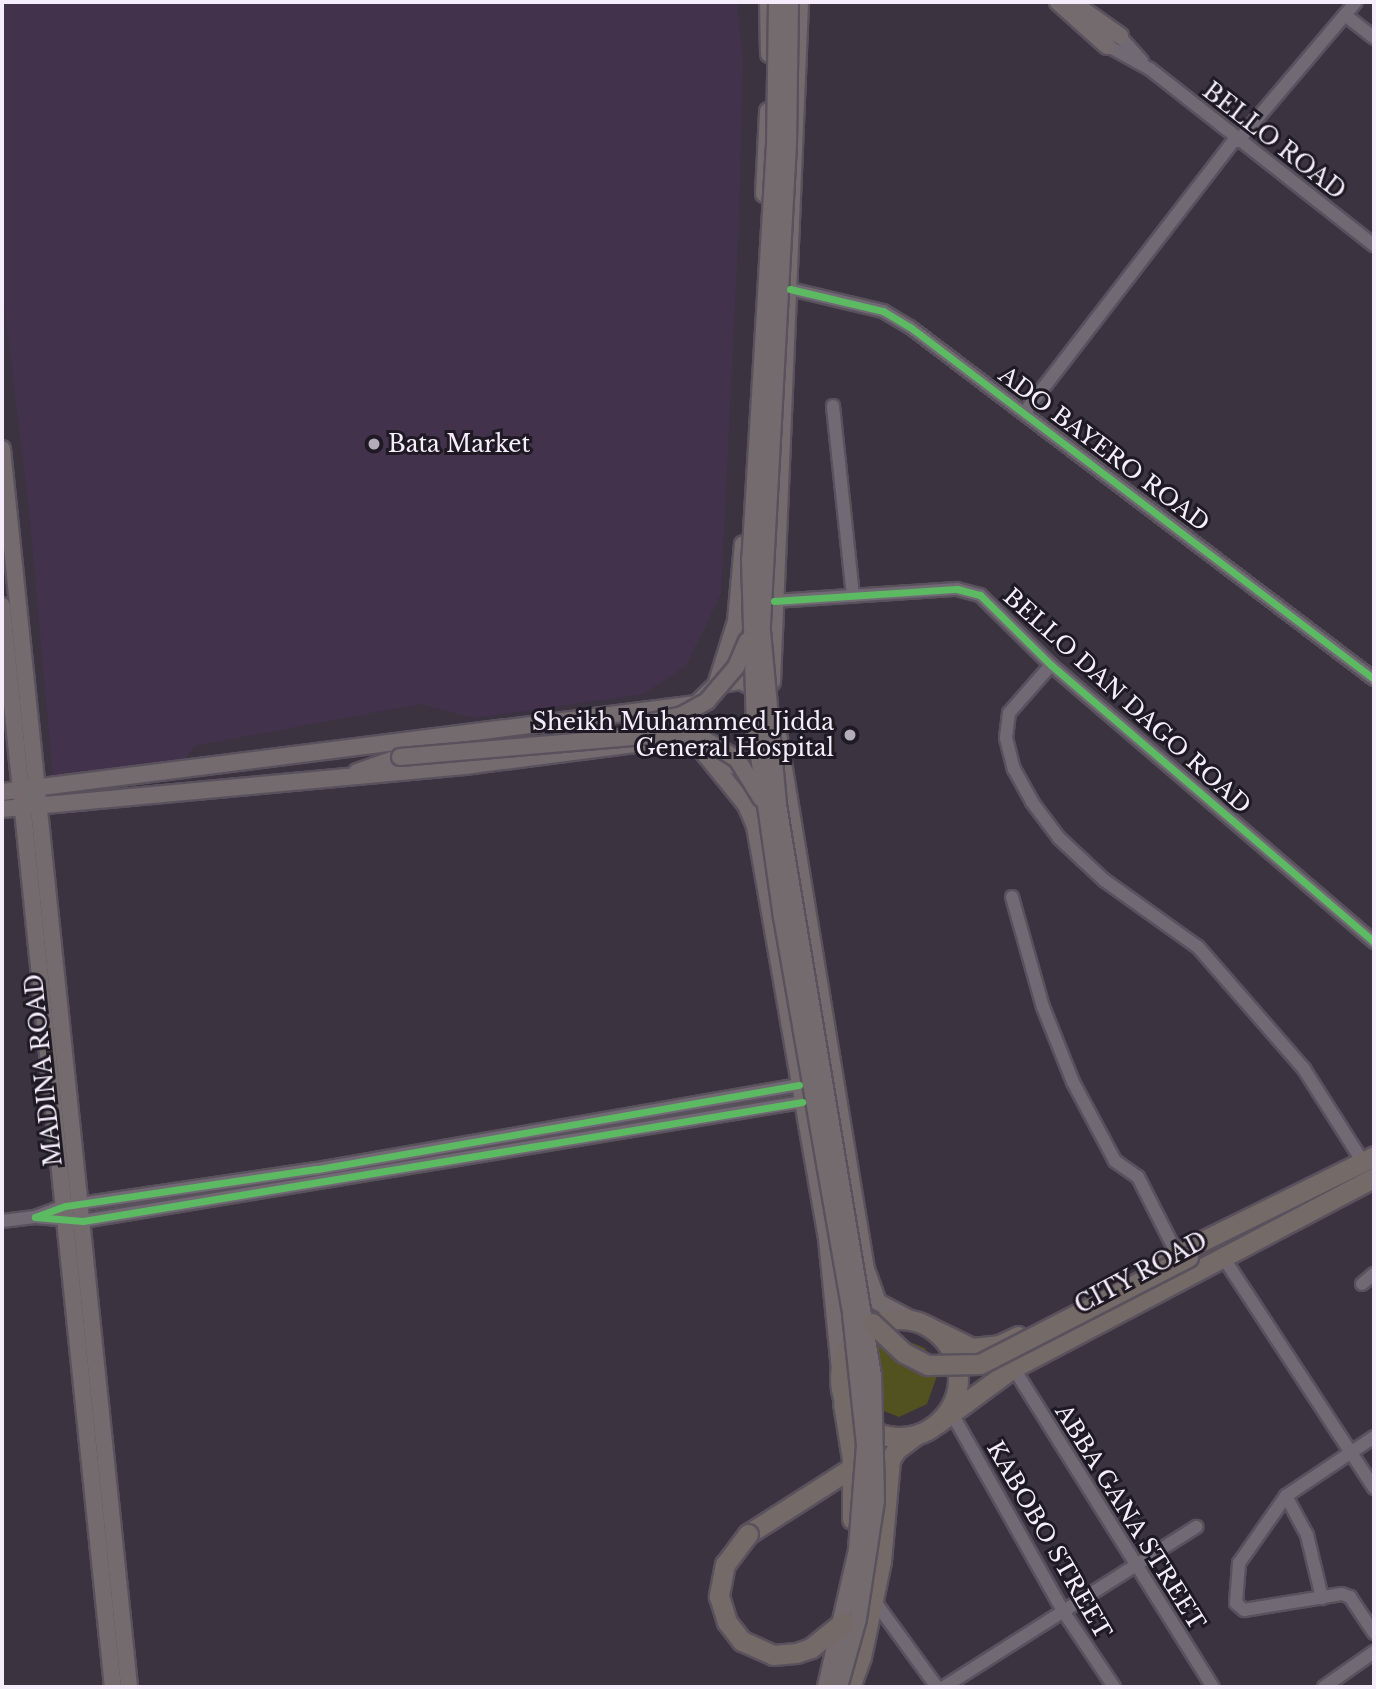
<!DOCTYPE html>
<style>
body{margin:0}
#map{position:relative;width:1376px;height:1689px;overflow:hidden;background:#3b333f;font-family:"Libre Baskerville",serif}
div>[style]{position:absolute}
.built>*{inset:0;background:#43324c}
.green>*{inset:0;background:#51521f}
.roads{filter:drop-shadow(2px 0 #59525d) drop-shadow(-2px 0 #59525d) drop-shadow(0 2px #59525d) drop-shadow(0 -2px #59525d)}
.minor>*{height:12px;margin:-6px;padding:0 6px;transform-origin:6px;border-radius:6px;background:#716a75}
.major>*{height:16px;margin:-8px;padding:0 8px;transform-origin:8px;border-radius:8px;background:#746b6f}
.highway>*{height:19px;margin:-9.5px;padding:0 9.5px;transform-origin:9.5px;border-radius:9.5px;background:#746a68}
.highway>.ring{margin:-9.5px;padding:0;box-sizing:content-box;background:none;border:19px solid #746a68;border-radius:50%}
.bridges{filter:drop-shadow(2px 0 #59525d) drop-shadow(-2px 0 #59525d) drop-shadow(0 2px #59525d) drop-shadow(0 -2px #59525d)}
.major-bridge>*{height:16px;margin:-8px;padding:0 8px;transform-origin:8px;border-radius:8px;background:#746b6f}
.highway-bridge>*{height:19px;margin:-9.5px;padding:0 9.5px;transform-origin:9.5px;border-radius:9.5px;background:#746a68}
.cycleway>*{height:7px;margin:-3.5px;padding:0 3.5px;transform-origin:3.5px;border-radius:3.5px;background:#5cba63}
.dots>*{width:19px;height:19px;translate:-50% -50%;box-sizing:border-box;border:4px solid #1f1923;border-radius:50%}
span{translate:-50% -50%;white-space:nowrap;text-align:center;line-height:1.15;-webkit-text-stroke:6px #1f1923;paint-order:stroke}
.street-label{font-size:23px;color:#f6edfc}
.poi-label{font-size:23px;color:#f6edfc}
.left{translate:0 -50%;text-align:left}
.right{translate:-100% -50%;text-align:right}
.frame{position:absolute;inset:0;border:4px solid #f6edfc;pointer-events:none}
</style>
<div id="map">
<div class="built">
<i style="clip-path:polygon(2px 2px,737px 2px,743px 60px,739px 223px,721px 594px,686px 666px,644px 694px,475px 718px,420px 704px,194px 746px,183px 764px,53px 780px,29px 509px,2px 288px)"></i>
</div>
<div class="green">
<i style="clip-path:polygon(897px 1337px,925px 1348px,937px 1376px,927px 1404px,899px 1417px,871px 1406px,869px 1350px)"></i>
</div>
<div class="roads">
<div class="minor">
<i style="left:1345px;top:15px;width:37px;rotate:38deg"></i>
<i style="left:1115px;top:31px;width:40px;rotate:48deg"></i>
<i style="left:1099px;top:41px;width:58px;rotate:28.8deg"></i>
<i style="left:1150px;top:69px;width:285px;rotate:38.2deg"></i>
<i style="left:1238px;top:141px;width:182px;rotate:-49.7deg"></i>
<i style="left:790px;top:289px;width:96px;rotate:13.3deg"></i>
<i style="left:883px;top:311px;width:31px;rotate:31deg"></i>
<i style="left:910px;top:327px;width:582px;rotate:37.18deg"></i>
<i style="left:833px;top:406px;width:191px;rotate:84deg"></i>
<i style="left:1024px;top:413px;width:346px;rotate:-52.4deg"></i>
<i style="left:774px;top:601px;width:183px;rotate:-3.8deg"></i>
<i style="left:957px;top:589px;width:24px;rotate:15deg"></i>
<i style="left:980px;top:595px;width:100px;rotate:44.6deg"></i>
<i style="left:1051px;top:665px;width:426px;rotate:40.6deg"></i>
<i style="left:1051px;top:665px;width:64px;rotate:131.2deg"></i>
<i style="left:1009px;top:713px;width:25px;rotate:97deg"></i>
<i style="left:1006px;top:738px;width:32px;rotate:76deg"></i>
<i style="left:1014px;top:769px;width:38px;rotate:61deg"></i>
<i style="left:1032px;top:802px;width:45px;rotate:53.1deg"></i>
<i style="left:1059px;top:838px;width:62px;rotate:43deg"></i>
<i style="left:1104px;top:880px;width:115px;rotate:35.5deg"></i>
<i style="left:1198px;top:947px;width:162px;rotate:49deg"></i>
<i style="left:1304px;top:1069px;width:110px;rotate:57.6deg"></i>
<i style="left:1012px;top:897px;width:114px;rotate:74.3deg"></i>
<i style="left:1043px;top:1007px;width:81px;rotate:68.2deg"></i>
<i style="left:1073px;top:1082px;width:89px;rotate:62deg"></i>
<i style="left:1115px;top:1161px;width:28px;rotate:35deg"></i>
<i style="left:1138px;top:1177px;width:86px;rotate:63.1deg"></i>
<i style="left:799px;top:1085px;width:490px;rotate:170.1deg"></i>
<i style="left:316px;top:1169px;width:254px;rotate:171.6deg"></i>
<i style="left:65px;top:1206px;width:32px;rotate:160deg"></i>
<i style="left:35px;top:1217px;width:48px;rotate:4.8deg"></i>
<i style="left:83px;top:1221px;width:729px;rotate:-9.4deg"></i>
<i style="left:2px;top:1221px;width:33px;rotate:-7deg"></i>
<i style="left:1223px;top:1257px;width:276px;rotate:56.8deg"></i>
<i style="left:1362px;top:1284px;width:16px;rotate:-40deg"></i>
<i style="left:1011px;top:1364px;width:381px;rotate:58deg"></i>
<i style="left:951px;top:1412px;width:228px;rotate:60.6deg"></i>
<i style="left:1063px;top:1611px;width:92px;rotate:56.1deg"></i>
<i style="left:1374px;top:1437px;width:106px;rotate:146.2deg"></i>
<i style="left:1286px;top:1496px;width:82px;rotate:125deg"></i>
<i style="left:1239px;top:1563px;width:40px;rotate:94.3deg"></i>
<i style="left:1236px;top:1603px;width:11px;rotate:41deg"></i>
<i style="left:1244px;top:1610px;width:99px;rotate:-9.3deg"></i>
<i style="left:1342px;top:1594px;width:9px;rotate:21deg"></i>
<i style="left:1350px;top:1597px;width:43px;rotate:56.3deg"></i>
<i style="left:1286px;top:1496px;width:44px;rotate:61.7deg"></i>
<i style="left:1307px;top:1535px;width:65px;rotate:76.6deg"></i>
<i style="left:873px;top:1599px;width:109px;rotate:54deg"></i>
<i style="left:944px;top:1687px;width:299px;rotate:-32.4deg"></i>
<i style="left:1324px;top:1687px;width:61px;rotate:-35deg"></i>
</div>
<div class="major">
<i style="left:768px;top:2px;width:52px;rotate:88.9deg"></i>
<i style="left:1058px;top:2px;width:66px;rotate:41.9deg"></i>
<i style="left:1072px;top:2px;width:59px;rotate:35.3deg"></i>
<i style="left:764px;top:194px;width:83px;rotate:-87.2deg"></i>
<i style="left:2px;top:449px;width:1244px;rotate:84.14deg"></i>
<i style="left:2px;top:606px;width:1087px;rotate:84.14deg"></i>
<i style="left:772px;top:682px;width:681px;rotate:-87.64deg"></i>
<i style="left:716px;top:685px;width:67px;rotate:-72.6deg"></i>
<i style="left:736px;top:621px;width:77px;rotate:-84.8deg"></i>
<i style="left:764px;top:693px;width:27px;rotate:-153deg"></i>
<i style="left:740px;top:681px;width:24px;rotate:171deg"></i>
<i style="left:716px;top:685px;width:28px;rotate:136deg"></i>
<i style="left:696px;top:704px;width:19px;rotate:102deg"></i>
<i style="left:692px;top:723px;width:25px;rotate:74deg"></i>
<i style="left:699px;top:747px;width:75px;rotate:51deg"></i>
<i style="left:746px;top:805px;width:23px;rotate:67deg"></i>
<i style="left:755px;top:826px;width:419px;rotate:80.1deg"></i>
<i style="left:827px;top:1239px;width:131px;rotate:84.3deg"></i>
<i style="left:779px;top:738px;width:538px;rotate:80.7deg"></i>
<i style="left:866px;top:1269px;width:35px;rotate:70deg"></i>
<i style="left:878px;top:1302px;width:36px;rotate:28deg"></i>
<i style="left:707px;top:757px;width:32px;rotate:18deg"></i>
<i style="left:737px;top:767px;width:16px;rotate:-14deg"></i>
<i style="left:753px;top:763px;width:19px;rotate:-39deg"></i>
<i style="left:357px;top:772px;width:46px;rotate:-19.2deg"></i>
<i style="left:2px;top:792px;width:700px;rotate:-7.23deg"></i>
<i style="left:2px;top:809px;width:465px;rotate:-5.3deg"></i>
<i style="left:465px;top:766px;width:179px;rotate:-7.4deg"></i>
<i style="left:643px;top:743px;width:56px;rotate:4.1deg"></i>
</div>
<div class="highway">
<i style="left:1166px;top:1259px;width:232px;rotate:-26.3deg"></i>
<i class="ring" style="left:840px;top:1319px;width:99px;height:99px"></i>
<i style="left:929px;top:1327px;width:48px;rotate:26deg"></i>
<i style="left:972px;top:1348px;width:27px;rotate:-6deg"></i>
<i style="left:999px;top:1345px;width:21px;rotate:-25deg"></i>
<i style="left:843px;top:1403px;width:57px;rotate:80.9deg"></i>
<i style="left:852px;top:1459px;width:60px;rotate:90deg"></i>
<i style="left:938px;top:1423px;width:93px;rotate:-36.3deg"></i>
<i style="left:1013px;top:1368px;width:408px;rotate:-27.8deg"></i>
<i style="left:748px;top:1534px;width:132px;rotate:-32.6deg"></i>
<i style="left:850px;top:1687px;width:32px;rotate:-70deg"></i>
<i style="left:861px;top:1657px;width:98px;rotate:-78.2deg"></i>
<i style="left:881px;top:1561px;width:101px;rotate:-84.9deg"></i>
<i style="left:890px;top:1460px;width:12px;rotate:-59deg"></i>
<i style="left:896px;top:1450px;width:25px;rotate:-37deg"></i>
</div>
</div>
<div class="bridges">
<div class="major-bridge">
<i style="left:777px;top:2px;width:142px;rotate:90.8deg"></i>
<i style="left:775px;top:144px;width:416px;rotate:93.4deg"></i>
<i style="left:750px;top:559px;width:169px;rotate:88.3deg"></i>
<i style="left:755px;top:728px;width:191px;rotate:81.9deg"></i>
<i style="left:782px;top:917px;width:403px;rotate:80.1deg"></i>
<i style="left:851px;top:1314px;width:132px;rotate:83.9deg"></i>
<i style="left:865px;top:1445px;width:105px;rotate:94.4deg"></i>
<i style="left:857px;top:1550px;width:140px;rotate:102.8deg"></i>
<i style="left:790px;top:2px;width:142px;rotate:90.8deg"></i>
<i style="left:788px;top:144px;width:488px;rotate:93.1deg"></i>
<i style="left:762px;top:631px;width:175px;rotate:84.7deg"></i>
<i style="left:778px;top:805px;width:579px;rotate:80.55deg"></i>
<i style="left:873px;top:1376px;width:125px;rotate:88.6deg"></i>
<i style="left:876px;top:1501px;width:119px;rotate:98.7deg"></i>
<i style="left:858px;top:1619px;width:71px;rotate:105.6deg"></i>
<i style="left:637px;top:725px;width:46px;rotate:-12.5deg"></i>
<i style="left:682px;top:715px;width:29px;rotate:-29deg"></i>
<i style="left:707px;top:701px;width:45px;rotate:-49.5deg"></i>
<i style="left:736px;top:667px;width:28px;rotate:-67deg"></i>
<i style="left:400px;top:757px;width:283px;rotate:-4.9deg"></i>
<i style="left:682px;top:733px;width:21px;rotate:14deg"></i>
<i style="left:702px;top:738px;width:41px;rotate:31deg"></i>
<i style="left:737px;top:759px;width:46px;rotate:58.4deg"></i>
</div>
<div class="highway-bridge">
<i style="left:872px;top:1323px;width:44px;rotate:43.2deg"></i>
<i style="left:904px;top:1353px;width:27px;rotate:27deg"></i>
<i style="left:928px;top:1365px;width:52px;rotate:-1.1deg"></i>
<i style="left:980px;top:1364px;width:234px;rotate:-27.2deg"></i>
<i style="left:748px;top:1534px;width:38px;rotate:127deg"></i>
<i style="left:725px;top:1564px;width:33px;rotate:101deg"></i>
<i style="left:719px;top:1596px;width:27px;rotate:73deg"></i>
<i style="left:727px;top:1622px;width:24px;rotate:52deg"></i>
<i style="left:742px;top:1641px;width:34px;rotate:24deg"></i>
<i style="left:773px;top:1655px;width:23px;rotate:-5deg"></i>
<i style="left:796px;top:1653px;width:16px;rotate:-18deg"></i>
<i style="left:811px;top:1648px;width:40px;rotate:-39deg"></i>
</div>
</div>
<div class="cycleway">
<i style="left:790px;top:289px;width:96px;rotate:13.3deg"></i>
<i style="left:883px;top:311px;width:31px;rotate:31deg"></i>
<i style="left:910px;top:327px;width:582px;rotate:37.18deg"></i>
<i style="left:774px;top:601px;width:183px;rotate:-3.8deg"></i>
<i style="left:957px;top:589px;width:24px;rotate:15deg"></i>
<i style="left:980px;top:595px;width:100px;rotate:44.6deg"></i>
<i style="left:1051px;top:665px;width:426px;rotate:40.6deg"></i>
<i style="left:799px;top:1085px;width:490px;rotate:170.1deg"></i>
<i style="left:316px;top:1169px;width:254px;rotate:171.6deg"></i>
<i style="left:65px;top:1206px;width:32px;rotate:160deg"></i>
<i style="left:35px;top:1217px;width:48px;rotate:4.8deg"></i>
<i style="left:83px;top:1221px;width:729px;rotate:-9.4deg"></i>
</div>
<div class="dots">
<i style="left:374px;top:444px;background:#b5acba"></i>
<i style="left:850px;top:735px;background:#b5acba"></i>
</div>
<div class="street-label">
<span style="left:1274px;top:141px;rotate:38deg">BELLO ROAD</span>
<span style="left:1104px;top:449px;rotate:37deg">ADO BAYERO ROAD</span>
<span style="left:1127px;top:701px;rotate:42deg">BELLO DAN DAGO ROAD</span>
<span style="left:44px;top:1070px;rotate:-96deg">MADINA ROAD</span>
<span style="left:1141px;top:1273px;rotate:-28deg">CITY ROAD</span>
<span style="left:1130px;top:1517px;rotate:58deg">ABBA GANA STREET</span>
<span style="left:1049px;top:1540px;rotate:60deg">KABOBO STREET</span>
</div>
<div class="poi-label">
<span class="left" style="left:388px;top:444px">Bata Market</span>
<span class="right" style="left:834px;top:735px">Sheikh Muhammed Jidda<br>General Hospital</span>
</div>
<div class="frame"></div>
</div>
